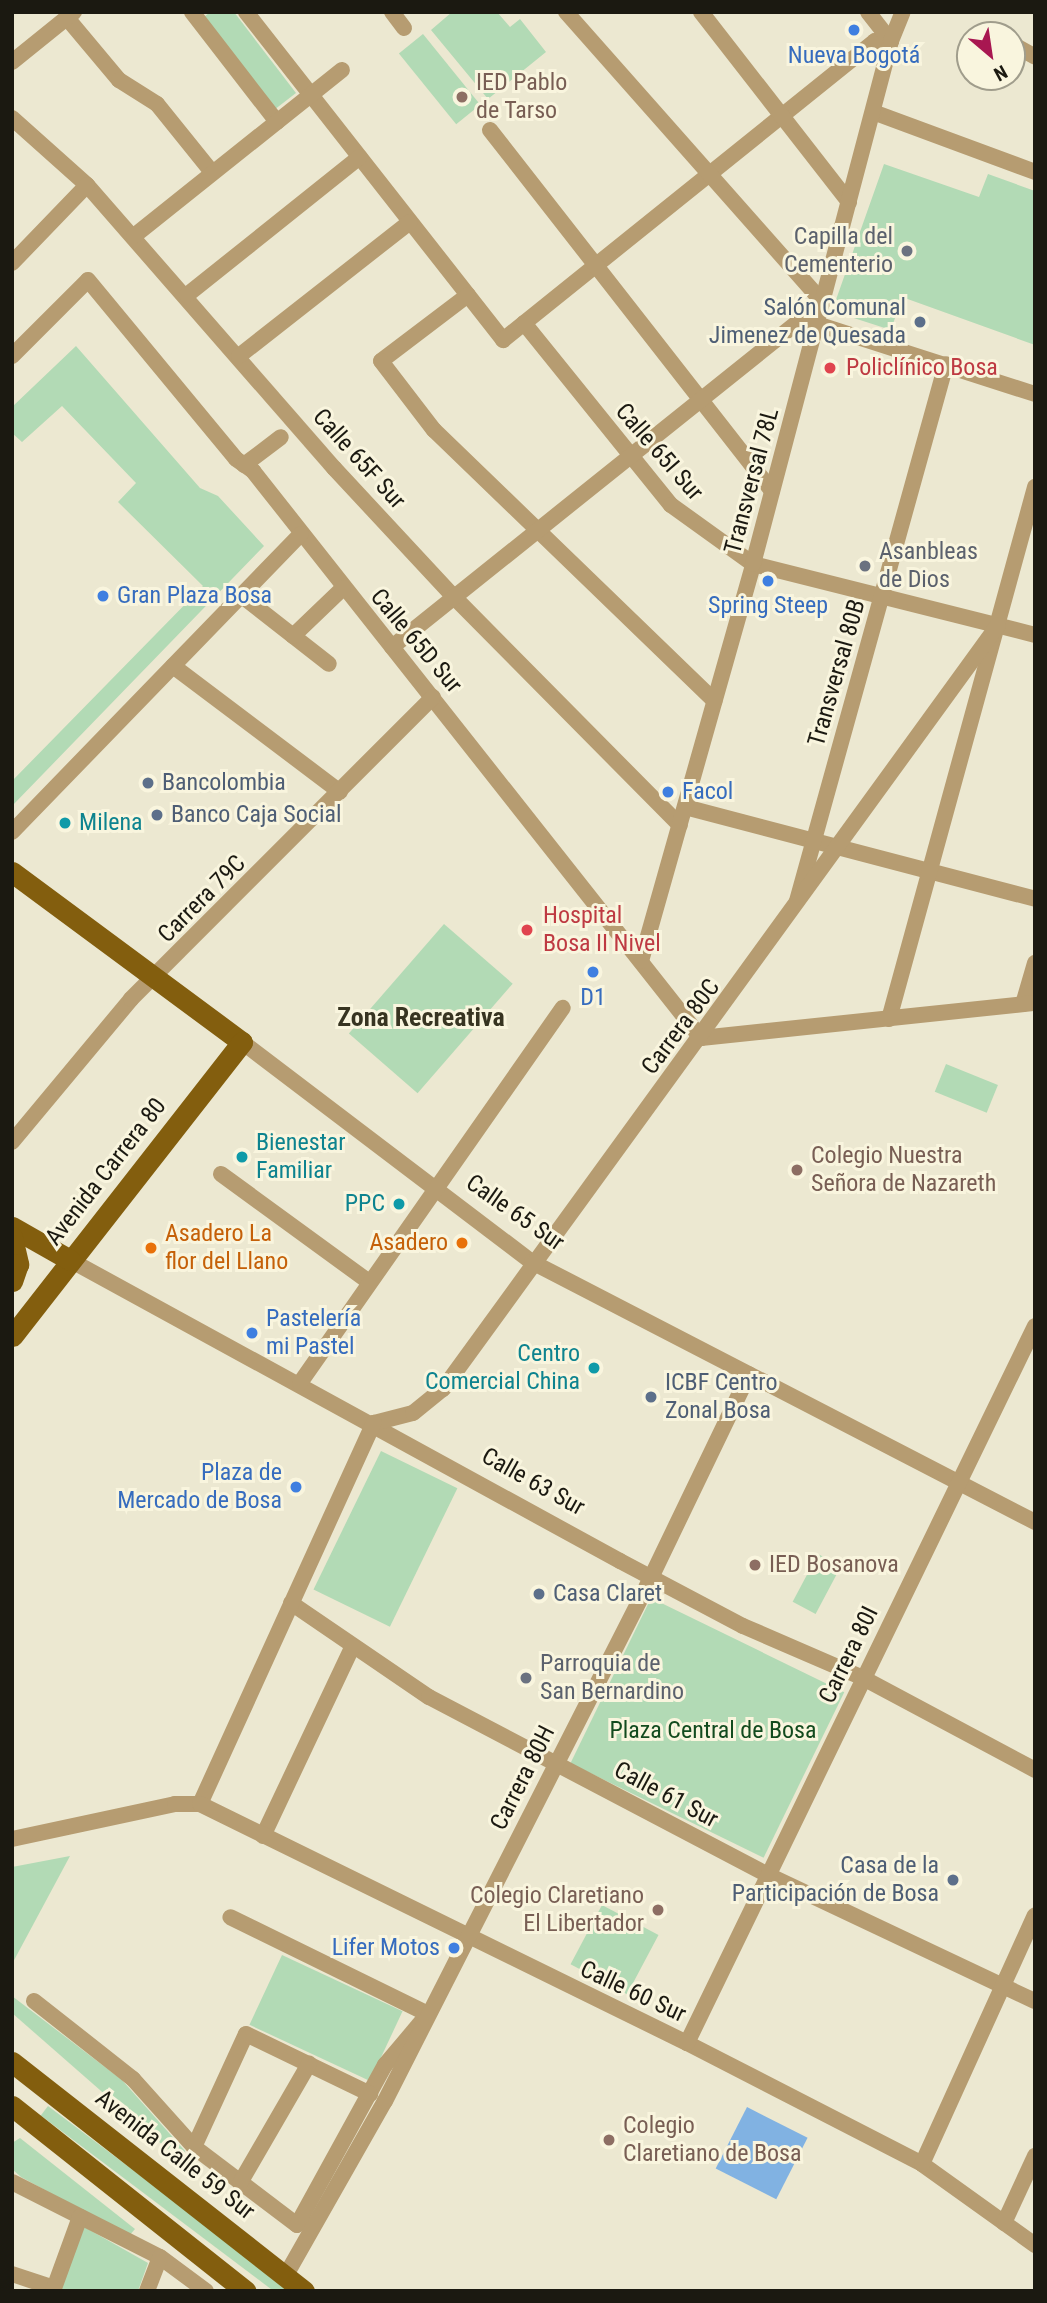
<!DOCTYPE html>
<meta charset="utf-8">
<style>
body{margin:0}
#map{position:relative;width:1047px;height:2303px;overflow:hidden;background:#ece8d1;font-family:"Roboto Condensed",sans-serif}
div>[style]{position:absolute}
.green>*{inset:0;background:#b2dab5;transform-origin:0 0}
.water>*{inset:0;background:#81b2e2;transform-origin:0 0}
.minor>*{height:16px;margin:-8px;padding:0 8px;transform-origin:8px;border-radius:8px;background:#b69c71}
.major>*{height:21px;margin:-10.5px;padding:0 10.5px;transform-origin:10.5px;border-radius:10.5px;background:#835e0e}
.dots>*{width:19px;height:19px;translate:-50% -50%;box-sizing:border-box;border:4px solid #f9f5de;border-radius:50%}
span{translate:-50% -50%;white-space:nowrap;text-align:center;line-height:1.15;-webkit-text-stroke:6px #f9f5de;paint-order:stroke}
.shop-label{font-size:24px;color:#366cbe}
.left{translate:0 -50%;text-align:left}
.right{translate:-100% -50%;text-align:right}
.education-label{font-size:24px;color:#785e54}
.worship-label{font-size:24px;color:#5b616d}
.service-label{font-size:24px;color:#4e5e75}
.health-label{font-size:24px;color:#be3a42}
.street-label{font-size:24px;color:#1b1911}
.culture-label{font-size:24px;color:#0d838f}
.food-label{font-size:24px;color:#c56008}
.park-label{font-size:24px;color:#124b1e}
.neighbourhood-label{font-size:26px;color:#373421;font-weight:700}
.frame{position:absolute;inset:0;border:14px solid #1b1911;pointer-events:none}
.north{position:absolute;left:956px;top:21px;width:70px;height:70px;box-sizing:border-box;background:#f9f5de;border:2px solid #a09d8c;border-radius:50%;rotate:151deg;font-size:19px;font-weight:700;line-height:28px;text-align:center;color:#1b1911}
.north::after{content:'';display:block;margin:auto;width:24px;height:32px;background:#a81751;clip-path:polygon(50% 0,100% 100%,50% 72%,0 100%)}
</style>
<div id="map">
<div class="green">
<i style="clip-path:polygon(210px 12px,234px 12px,296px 93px,274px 110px,203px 18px)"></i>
<i style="clip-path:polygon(452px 12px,497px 12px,510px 27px,520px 19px,546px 52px,488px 99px,431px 30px)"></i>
<i style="left:423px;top:34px;width:91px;height:31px;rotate:51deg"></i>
<i style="clip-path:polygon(884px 164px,979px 197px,988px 174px,1035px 191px,1035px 345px,902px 297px,891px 330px,832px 311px)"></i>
<i style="clip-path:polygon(76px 346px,200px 488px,218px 496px,264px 546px,12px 806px,12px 781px,203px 586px,118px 502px,136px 483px,62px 406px,22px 442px,12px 433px,12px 407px)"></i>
<i style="left:444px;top:924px;width:91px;height:145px;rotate:41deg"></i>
<i style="left:946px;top:1064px;width:56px;height:30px;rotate:22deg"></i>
<i style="left:381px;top:1451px;width:85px;height:154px;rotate:26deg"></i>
<i style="left:818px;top:1554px;width:26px;height:54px;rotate:28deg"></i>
<i style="left:651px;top:1598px;width:215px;height:184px;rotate:26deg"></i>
<i style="clip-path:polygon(70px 1856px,12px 1964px,12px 1867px)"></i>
<i style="left:602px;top:1905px;width:64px;height:67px;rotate:28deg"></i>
<i style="left:282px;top:1955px;width:133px;height:77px;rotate:25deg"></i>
<i style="clip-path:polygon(12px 1996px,122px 2080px,185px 2151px,181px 2161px,12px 2013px)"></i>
<i style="left:48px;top:2106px;width:303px;height:12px;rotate:37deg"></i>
<i style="clip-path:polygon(20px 2138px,135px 2229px,129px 2236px,21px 2177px,12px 2169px,12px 2143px)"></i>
<i style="clip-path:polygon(79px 2224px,148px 2263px,138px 2291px,54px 2291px)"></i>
</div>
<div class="water">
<i style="left:747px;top:2107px;width:68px;height:69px;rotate:27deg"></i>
</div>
<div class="minor">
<i style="left:192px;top:12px;width:139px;rotate:52.3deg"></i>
<i style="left:246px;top:12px;width:417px;rotate:51.9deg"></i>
<i style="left:503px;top:340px;width:477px;rotate:-38.8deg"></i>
<i style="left:875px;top:41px;width:16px"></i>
<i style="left:392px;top:12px;width:20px;rotate:53deg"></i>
<i style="left:566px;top:12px;width:387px;rotate:48.5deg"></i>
<i style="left:701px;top:12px;width:241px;rotate:52.1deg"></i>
<i style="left:868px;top:12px;width:37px;rotate:52deg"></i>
<i style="left:67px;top:18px;width:81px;rotate:50deg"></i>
<i style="left:119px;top:80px;width:45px;rotate:32.3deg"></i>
<i style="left:157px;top:104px;width:86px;rotate:51.1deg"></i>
<i style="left:993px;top:34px;width:2px;rotate:27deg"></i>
<i style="left:1012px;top:44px;width:26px;rotate:29deg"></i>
<i style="left:12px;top:62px;width:80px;rotate:-38.9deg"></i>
<i style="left:873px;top:112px;width:173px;rotate:20.3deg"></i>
<i style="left:12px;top:118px;width:101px;rotate:41.8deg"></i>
<i style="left:87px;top:185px;width:376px;rotate:48.9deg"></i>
<i style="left:334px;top:468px;width:176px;rotate:47.1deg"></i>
<i style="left:454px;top:597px;width:321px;rotate:45.3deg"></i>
<i style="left:490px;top:130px;width:458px;rotate:52deg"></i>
<i style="left:134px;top:236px;width:266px;rotate:-38.6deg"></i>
<i style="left:12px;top:263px;width:108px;rotate:-46.1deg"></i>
<i style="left:187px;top:295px;width:221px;rotate:-38.6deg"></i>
<i style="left:468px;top:295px;width:109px;rotate:142.8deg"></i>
<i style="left:381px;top:361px;width:87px;rotate:52.5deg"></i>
<i style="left:434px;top:430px;width:390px;rotate:44deg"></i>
<i style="left:524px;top:323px;width:234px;rotate:51.1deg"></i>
<i style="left:671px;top:505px;width:101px;rotate:35.7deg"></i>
<i style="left:753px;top:564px;width:291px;rotate:14.1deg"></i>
<i style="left:817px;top:324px;width:229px;rotate:17.8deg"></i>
<i style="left:12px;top:356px;width:107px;rotate:-45deg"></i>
<i style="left:88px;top:280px;width:232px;rotate:50.4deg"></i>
<i style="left:236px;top:459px;width:21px;rotate:35deg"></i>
<i style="left:253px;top:471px;width:723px;rotate:51.69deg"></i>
<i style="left:239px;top:356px;width:217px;rotate:-38.1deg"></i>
<i style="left:244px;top:465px;width:46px;rotate:-37.1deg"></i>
<i style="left:242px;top:596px;width:110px;rotate:38deg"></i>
<i style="left:293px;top:636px;width:69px;rotate:-43.8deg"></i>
<i style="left:392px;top:647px;width:552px;rotate:-38.68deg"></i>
<i style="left:173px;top:666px;width:209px;rotate:37deg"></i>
<i style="left:685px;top:807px;width:362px;rotate:14.7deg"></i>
<i style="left:12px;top:832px;width:415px;rotate:-45.9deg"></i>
<i style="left:797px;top:901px;width:557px;rotate:-74.49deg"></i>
<i style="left:641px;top:961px;width:412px;rotate:-74.2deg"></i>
<i style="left:753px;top:564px;width:541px;rotate:-75.22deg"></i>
<i style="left:891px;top:41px;width:31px;rotate:-68deg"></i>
<i style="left:1023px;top:1004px;width:43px;rotate:-73.7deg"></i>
<i style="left:889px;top:1019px;width:552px;rotate:-74.65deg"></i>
<i style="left:701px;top:1038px;width:336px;rotate:-6deg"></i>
<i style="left:242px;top:1042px;width:364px;rotate:37.2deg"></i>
<i style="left:532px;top:1262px;width:566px;rotate:27.33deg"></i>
<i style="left:12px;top:1142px;width:186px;rotate:-50.2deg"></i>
<i style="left:131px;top:999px;width:427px;rotate:-45deg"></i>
<i style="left:221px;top:1174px;width:183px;rotate:36.1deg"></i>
<i style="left:70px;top:1260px;width:627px;rotate:28.69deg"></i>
<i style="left:620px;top:1561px;width:139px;rotate:27.9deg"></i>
<i style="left:743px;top:1626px;width:131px;rotate:23.4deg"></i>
<i style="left:863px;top:1678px;width:195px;rotate:28.1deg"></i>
<i style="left:300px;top:1383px;width:458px;rotate:-55deg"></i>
<i style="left:374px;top:1423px;width:40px;rotate:-14.4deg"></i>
<i style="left:413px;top:1413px;width:38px;rotate:-39deg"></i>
<i style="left:443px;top:1389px;width:944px;rotate:-54deg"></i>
<i style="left:291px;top:1603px;width:167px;rotate:34.3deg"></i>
<i style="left:429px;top:1697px;width:383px;rotate:27.7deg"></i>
<i style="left:768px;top:1875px;width:295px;rotate:25.3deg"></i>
<i style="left:200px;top:1804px;width:419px;rotate:-65.5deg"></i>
<i style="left:263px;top:1836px;width:210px;rotate:-64.7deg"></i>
<i style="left:12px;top:1839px;width:167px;rotate:-12.1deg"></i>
<i style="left:175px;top:1804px;width:25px"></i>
<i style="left:200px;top:1804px;width:542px;rotate:26.14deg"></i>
<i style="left:687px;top:2043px;width:264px;rotate:27.2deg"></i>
<i style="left:922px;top:2164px;width:139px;rotate:35.6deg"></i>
<i style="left:34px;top:2001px;width:126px;rotate:38.2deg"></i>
<i style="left:133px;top:2079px;width:91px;rotate:48.1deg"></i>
<i style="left:194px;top:2147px;width:129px;rotate:37.1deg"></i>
<i style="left:297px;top:2225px;width:183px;rotate:-61.2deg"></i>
<i style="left:385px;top:2065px;width:67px;rotate:-49.9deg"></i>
<i style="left:428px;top:2014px;width:220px;rotate:-153.9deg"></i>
<i style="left:687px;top:2043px;width:797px;rotate:-64.11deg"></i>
<i style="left:194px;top:2147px;width:124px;rotate:-65.3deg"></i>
<i style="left:246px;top:2034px;width:138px;rotate:25.8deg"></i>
<i style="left:922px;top:2164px;width:273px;rotate:-65.6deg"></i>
<i style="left:12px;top:2182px;width:166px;rotate:26.9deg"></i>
<i style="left:160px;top:2257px;width:57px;rotate:36.5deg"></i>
<i style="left:240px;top:2183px;width:138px;rotate:-59.9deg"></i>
<i style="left:1004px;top:2223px;width:74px;rotate:-65.2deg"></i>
<i style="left:12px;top:2274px;width:44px;rotate:18.4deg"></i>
<i style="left:286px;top:2275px;width:200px;rotate:-60.4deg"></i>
<i style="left:385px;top:2101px;width:578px;rotate:-63.04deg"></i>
<i style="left:647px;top:1586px;width:235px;rotate:-64.3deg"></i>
<i style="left:53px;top:2291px;width:79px;rotate:-70deg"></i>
<i style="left:147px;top:2291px;width:36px;rotate:-69deg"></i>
</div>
<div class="major">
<i style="left:12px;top:872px;width:286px;rotate:36.5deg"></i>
<i style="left:242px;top:1042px;width:373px;rotate:128deg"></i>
<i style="left:12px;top:1227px;width:67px;rotate:29.6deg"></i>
<i style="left:12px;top:1237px;width:28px;rotate:77deg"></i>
<i style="left:18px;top:1264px;width:18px;rotate:109deg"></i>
<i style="left:12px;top:2062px;width:371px;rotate:38.1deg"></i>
<i style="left:12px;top:2106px;width:298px;rotate:38.4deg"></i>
</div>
<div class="dots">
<i style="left:854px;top:30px;background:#3f7fe0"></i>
<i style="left:462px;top:97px;background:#8d6e63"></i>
<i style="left:907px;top:251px;background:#6b7280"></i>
<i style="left:920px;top:322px;background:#5c6f8a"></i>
<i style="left:830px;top:368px;background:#e0444e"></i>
<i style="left:865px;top:566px;background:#6b7280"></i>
<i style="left:768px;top:581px;background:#3f7fe0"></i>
<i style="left:103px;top:596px;background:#3f7fe0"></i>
<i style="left:148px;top:783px;background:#5c6f8a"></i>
<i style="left:668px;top:792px;background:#3f7fe0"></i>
<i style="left:157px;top:815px;background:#5c6f8a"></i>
<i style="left:65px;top:823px;background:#0f9aa8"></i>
<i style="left:527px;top:930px;background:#e0444e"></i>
<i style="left:593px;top:972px;background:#3f7fe0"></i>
<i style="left:242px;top:1157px;background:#0f9aa8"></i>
<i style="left:797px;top:1170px;background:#8d6e63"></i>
<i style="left:399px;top:1204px;background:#0f9aa8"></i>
<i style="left:462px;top:1243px;background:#e8710a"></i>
<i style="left:151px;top:1248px;background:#e8710a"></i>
<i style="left:252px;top:1333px;background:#3f7fe0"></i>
<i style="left:594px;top:1368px;background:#0f9aa8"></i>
<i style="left:651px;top:1397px;background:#5c6f8a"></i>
<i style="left:296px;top:1487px;background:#3f7fe0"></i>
<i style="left:755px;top:1565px;background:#8d6e63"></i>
<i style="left:539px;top:1594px;background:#5c6f8a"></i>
<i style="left:526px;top:1678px;background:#6b7280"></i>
<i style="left:953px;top:1880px;background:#5c6f8a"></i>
<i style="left:658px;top:1910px;background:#8d6e63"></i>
<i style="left:454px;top:1948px;background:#3f7fe0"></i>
<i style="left:609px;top:2140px;background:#8d6e63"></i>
</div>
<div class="shop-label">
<span style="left:854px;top:56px">Nueva Bogotá</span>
<span class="left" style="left:117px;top:596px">Gran Plaza Bosa</span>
<span style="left:768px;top:606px">Spring Steep</span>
<span class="left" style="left:682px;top:792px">Facol</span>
<span style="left:593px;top:998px">D1</span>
<span class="left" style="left:266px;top:1333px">Pastelería<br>mi Pastel</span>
<span class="right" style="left:282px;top:1487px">Plaza de<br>Mercado de Bosa</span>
<span class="right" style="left:440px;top:1948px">Lifer Motos</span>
</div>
<div class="education-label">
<span class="left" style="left:476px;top:97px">IED Pablo<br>de Tarso</span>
<span class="left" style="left:811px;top:1170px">Colegio Nuestra<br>Señora de Nazareth</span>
<span class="left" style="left:769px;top:1565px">IED Bosanova</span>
<span class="right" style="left:644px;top:1910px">Colegio Claretiano<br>El Libertador</span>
<span class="left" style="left:623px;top:2140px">Colegio<br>Claretiano de Bosa</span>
</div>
<div class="worship-label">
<span class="right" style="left:893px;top:251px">Capilla del<br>Cementerio</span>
<span class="left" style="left:879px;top:566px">Asanbleas<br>de Dios</span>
<span class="left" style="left:540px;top:1678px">Parroquia de<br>San Bernardino</span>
</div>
<div class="service-label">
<span class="right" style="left:906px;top:322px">Salón Comunal<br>Jimenez de Quesada</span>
<span class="left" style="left:162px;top:783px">Bancolombia</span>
<span class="left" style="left:171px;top:815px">Banco Caja Social</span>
<span class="left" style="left:665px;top:1397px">ICBF Centro<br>Zonal Bosa</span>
<span class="left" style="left:553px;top:1594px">Casa Claret</span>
<span class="right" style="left:939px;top:1880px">Casa de la<br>Participación de Bosa</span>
</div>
<div class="health-label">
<span class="left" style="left:846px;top:368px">Policlínico Bosa</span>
<span class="left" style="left:543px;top:930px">Hospital<br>Bosa II Nivel</span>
</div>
<div class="street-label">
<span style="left:659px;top:452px;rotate:49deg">Calle 65I Sur</span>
<span style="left:359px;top:459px;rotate:48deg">Calle 65F Sur</span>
<span style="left:752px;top:481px;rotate:-75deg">Transversal 78L</span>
<span style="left:416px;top:641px;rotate:50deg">Calle 65D Sur</span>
<span style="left:837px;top:673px;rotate:-74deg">Transversal 80B</span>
<span style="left:202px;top:899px;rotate:-45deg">Carrera 79C</span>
<span style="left:681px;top:1027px;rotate:-53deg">Carrera 80C</span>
<span style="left:106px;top:1172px;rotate:-52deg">Avenida Carrera 80</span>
<span style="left:515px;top:1213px;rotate:35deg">Calle 65 Sur</span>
<span style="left:533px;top:1482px;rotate:29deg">Calle 63 Sur</span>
<span style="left:849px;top:1655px;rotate:-64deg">Carrera 80I</span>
<span style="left:523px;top:1778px;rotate:-63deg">Carrera 80H</span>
<span style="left:666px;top:1795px;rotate:28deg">Calle 61 Sur</span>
<span style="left:633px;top:1992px;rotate:25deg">Calle 60 Sur</span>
<span style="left:175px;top:2155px;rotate:38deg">Avenida Calle 59 Sur</span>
</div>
<div class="culture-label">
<span class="left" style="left:79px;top:823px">Milena</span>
<span class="left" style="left:256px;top:1157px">Bienestar<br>Familiar</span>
<span class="right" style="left:385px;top:1204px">PPC</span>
<span class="right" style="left:580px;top:1368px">Centro<br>Comercial China</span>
</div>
<div class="food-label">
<span class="left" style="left:165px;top:1248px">Asadero La<br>flor del Llano</span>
<span class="right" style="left:448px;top:1243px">Asadero</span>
</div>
<div class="park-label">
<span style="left:713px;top:1731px">Plaza Central de Bosa</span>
</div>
<div class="neighbourhood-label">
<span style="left:421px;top:1018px">Zona Recreativa</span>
</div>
<div class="frame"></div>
<div class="north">N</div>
</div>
